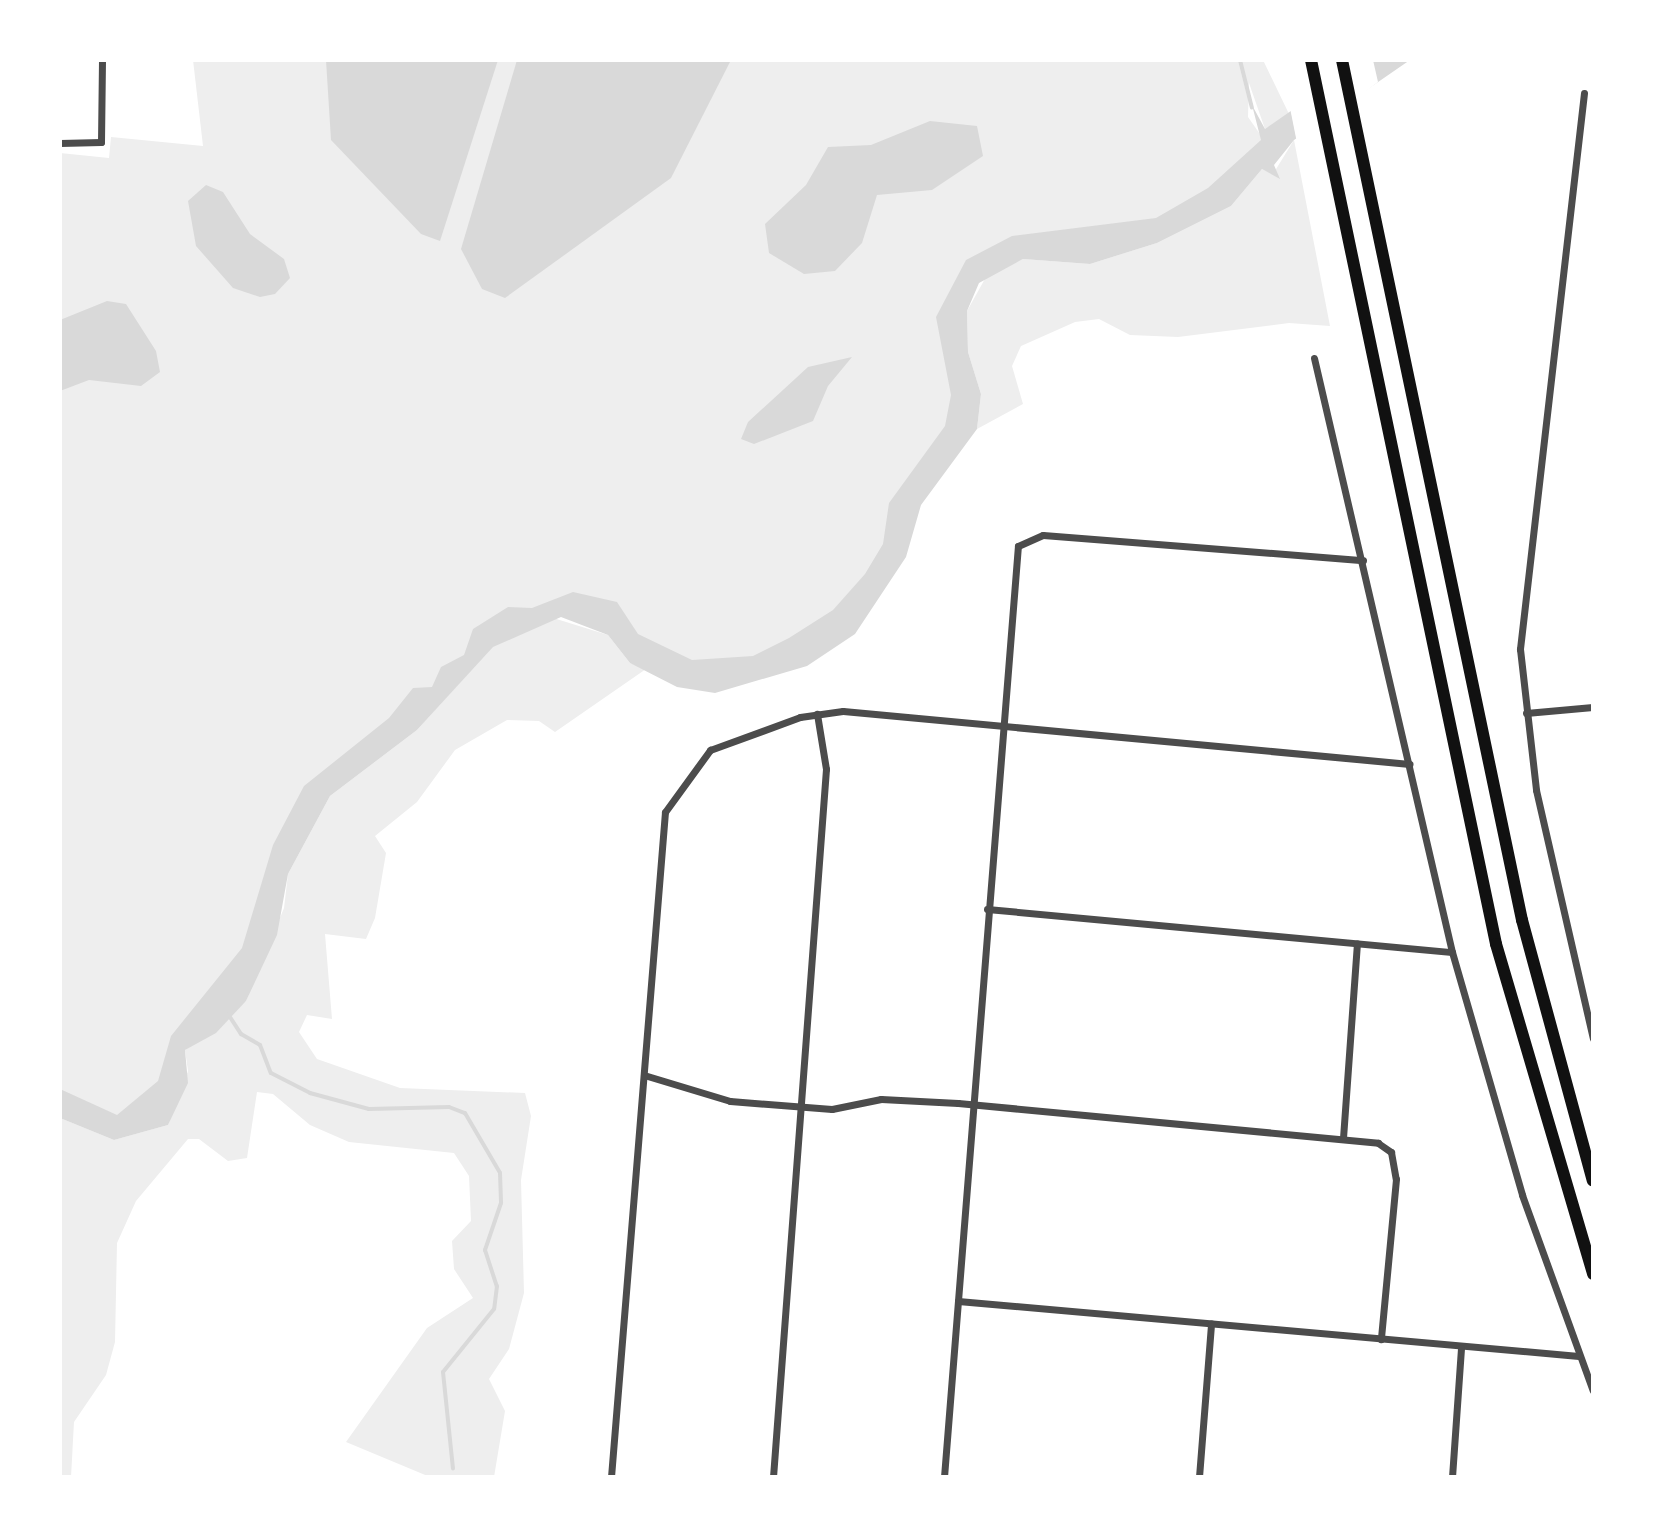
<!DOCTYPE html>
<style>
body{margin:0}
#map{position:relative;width:1653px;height:1537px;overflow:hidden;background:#fff;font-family:"Golos Text",sans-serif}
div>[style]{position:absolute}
.green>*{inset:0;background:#eee}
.water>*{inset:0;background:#d9d9d9}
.pier>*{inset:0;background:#fff}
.stream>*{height:4px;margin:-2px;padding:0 2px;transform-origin:2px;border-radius:2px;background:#d9d9d9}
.minor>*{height:7px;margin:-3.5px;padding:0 3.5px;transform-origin:3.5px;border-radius:3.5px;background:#4c4c4c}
.motorway>*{height:12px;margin:-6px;padding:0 6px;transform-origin:6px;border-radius:6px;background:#111}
span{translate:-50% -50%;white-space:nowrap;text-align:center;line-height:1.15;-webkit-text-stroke:8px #fff;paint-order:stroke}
.frame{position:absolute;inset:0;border:62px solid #fff;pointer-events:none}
</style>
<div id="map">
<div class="green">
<i style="clip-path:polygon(193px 60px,1263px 60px,1289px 114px,1265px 129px,1249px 83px,1248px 117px,1262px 137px,1256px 160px,1175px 217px,1039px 248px,967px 282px,964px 402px,883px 563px,812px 641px,698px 673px,566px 605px,496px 635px,311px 802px,261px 927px,192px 1028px,175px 1079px,139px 1124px,60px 1108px,60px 153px,109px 158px,111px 137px,203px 146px)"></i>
<i style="clip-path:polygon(1294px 140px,1330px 326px,1289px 323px,1178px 337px,1130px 335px,1099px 319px,1075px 322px,1021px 346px,1012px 366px,1023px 404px,977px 429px,981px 394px,968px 352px,967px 311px,986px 277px,1023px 259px,1090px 264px,1157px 243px,1231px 206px,1262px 169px,1273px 174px)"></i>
<i style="clip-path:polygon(550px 617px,608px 635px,630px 663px,646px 669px,555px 732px,539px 721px,507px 720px,455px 750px,417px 802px,375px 836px,386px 853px,375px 918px,366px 939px,325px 934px,332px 1019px,307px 1015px,299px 1032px,317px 1059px,400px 1088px,525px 1093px,531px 1116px,521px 1180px,524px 1293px,509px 1349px,489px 1379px,505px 1411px,494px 1477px,430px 1477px,346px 1442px,427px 1328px,473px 1298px,454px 1269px,452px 1241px,471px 1221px,469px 1176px,454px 1153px,349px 1142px,310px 1125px,273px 1094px,257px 1092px,247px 1158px,228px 1161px,199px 1139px,188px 1139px,136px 1201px,117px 1243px,115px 1342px,106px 1375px,74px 1422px,71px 1477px,60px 1477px,60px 1118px,114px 1140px,168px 1125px,188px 1071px,185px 1050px,246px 1001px,284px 908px,288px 874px,330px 796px,417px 730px,492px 647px)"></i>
</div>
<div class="water">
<i style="clip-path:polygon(326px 60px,498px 60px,440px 241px,421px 234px,331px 140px)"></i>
<i style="clip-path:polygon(517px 60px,731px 60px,671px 178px,505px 298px,482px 289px,461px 249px)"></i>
<i style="clip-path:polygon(1364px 60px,1410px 60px,1294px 140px,1274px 165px,1280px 179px,1262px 169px,1231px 206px,1157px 243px,1090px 264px,1023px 259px,979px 283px,967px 311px,968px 352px,981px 394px,977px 429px,921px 505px,906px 557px,855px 634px,807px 666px,715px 693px,677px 687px,630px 663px,608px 635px,561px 617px,493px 647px,417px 730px,330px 796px,288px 874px,277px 935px,246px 1001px,216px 1033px,185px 1050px,188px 1083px,168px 1125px,114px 1140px,60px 1118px,60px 1089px,117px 1115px,158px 1081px,171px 1036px,242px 948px,273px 845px,304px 786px,389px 718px,413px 688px,432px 687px,441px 667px,464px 655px,473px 629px,508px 607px,532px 608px,573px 592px,617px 602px,638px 634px,692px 660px,753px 656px,789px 638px,833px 610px,865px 574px,883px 544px,889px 503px,945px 426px,951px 395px,936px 317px,966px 260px,1012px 236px,1156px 218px,1208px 188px,1261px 140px,1252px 105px,1265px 129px)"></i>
<i style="clip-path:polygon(930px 121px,977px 126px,983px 156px,932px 190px,877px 195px,862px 243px,835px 271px,804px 274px,769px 253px,765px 224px,806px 185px,828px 147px,871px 145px)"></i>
<i style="clip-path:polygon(206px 185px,223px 192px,250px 234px,284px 259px,290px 278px,275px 294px,260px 297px,233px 288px,196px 246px,188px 201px)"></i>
<i style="clip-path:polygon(107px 301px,126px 304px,156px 351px,160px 372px,141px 386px,89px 380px,60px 391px,60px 320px)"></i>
<i style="clip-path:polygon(852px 357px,828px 386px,813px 421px,754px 444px,741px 439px,748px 422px,808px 367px)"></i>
</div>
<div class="pier">
<i style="clip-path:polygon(1357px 60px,1373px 60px,1378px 82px,1297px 143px,1290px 108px)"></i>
</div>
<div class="stream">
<i style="left:1240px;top:60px;width:49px;rotate:76deg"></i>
<i style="left:228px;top:1014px;width:24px;rotate:57deg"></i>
<i style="left:241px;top:1034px;width:22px;rotate:30deg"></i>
<i style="left:260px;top:1045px;width:30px;rotate:69deg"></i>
<i style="left:271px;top:1073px;width:44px;rotate:27.1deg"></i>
<i style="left:310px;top:1093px;width:61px;rotate:15.2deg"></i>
<i style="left:369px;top:1109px;width:80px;rotate:-1.4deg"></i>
<i style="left:449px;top:1107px;width:17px;rotate:21deg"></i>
<i style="left:465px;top:1113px;width:69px;rotate:59.7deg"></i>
<i style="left:500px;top:1173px;width:30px;rotate:88deg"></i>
<i style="left:501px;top:1203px;width:50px;rotate:108.8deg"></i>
<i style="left:485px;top:1250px;width:38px;rotate:72deg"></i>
<i style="left:497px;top:1286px;width:23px;rotate:97deg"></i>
<i style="left:494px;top:1309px;width:81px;rotate:129deg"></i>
<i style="left:443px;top:1372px;width:97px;rotate:84.1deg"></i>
</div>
<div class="minor">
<i style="left:1584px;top:93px;width:560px;rotate:96.57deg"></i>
<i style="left:1520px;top:649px;width:142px;rotate:83.5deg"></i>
<i style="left:1536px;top:790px;width:255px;rotate:77.1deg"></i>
<i style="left:60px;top:143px;width:41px;rotate:-1.4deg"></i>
<i style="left:101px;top:142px;width:82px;rotate:-89.3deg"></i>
<i style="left:1314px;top:358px;width:610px;rotate:76.92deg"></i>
<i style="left:1452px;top:952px;width:253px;rotate:73.9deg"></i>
<i style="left:1522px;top:1195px;width:208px;rotate:70.1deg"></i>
<i style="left:1526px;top:713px;width:67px;rotate:-5.1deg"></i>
<i style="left:987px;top:909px;width:467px;rotate:5.3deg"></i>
<i style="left:644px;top:1075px;width:90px;rotate:16.8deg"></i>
<i style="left:730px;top:1101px;width:102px;rotate:4.5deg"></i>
<i style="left:832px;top:1109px;width:50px;rotate:-11.5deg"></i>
<i style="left:881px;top:1099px;width:77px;rotate:3deg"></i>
<i style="left:958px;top:1103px;width:422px;rotate:5.4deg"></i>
<i style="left:1378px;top:1143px;width:16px;rotate:35deg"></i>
<i style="left:1391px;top:1152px;width:27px;rotate:80deg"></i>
<i style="left:1396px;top:1179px;width:161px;rotate:95.4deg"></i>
<i style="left:1343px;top:1138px;width:195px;rotate:-85.9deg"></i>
<i style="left:958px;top:1301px;width:623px;rotate:5.06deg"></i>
<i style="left:611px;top:1477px;width:667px;rotate:-85.36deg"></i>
<i style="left:665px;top:812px;width:77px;rotate:-54deg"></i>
<i style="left:710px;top:750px;width:96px;rotate:-20.1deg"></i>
<i style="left:800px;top:717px;width:43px;rotate:-7.9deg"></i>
<i style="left:843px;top:711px;width:569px;rotate:5.34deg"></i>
<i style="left:773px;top:1477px;width:710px;rotate:-85.72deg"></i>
<i style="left:826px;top:769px;width:56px;rotate:-99.3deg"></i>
<i style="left:944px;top:1477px;width:934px;rotate:-85.46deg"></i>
<i style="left:1018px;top:546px;width:27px;rotate:-24deg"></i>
<i style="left:1043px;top:535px;width:321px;rotate:4.5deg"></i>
<i style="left:1199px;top:1477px;width:154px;rotate:-85.5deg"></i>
<i style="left:1452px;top:1477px;width:129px;rotate:-86deg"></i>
</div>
<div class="motorway">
<i style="left:1311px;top:60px;width:903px;rotate:78.18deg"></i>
<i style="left:1496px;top:944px;width:344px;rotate:73.6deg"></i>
<i style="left:1342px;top:60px;width:879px;rotate:78.18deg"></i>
<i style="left:1522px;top:920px;width:270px;rotate:74.8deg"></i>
</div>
<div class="frame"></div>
</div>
